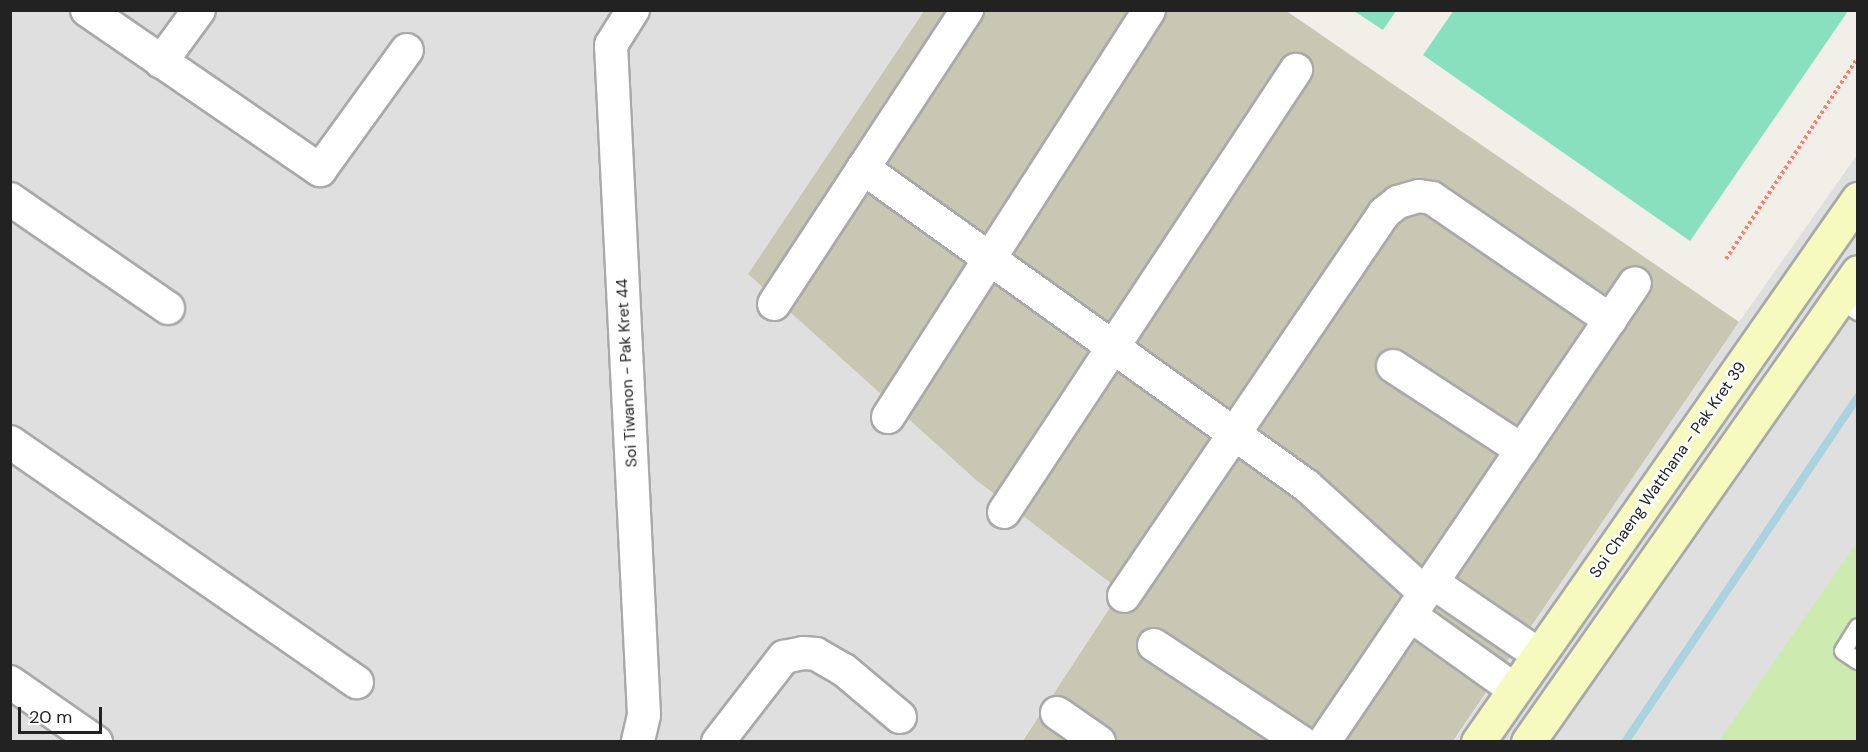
<!DOCTYPE html>
<style>
body{margin:0}
#map{position:relative;width:1868px;height:752px;overflow:hidden;background:#f2efe9;font-family:"DM Sans",sans-serif}
div>[style]{position:absolute}
.residential>*{inset:0;background:#e0dfdf}
.construction>*{inset:0;background:#c7c7b4}
.grass>*{inset:0;background:#cdebb0}
.pitch>*{inset:0;background:#88e0be}
.stream>*{height:8px;margin:-4px;padding:0 4px;transform-origin:4px;border-radius:4px;background:#aad3df}
.path>*{height:4px;margin-top:-2px;transform-origin:0;background:repeating-linear-gradient(90deg,#fa8072 0 3px,transparent 0 6px)}
.roads{filter:drop-shadow(2px 0 #a9a9a9) drop-shadow(-2px 0 #a9a9a9) drop-shadow(0 2px #a9a9a9) drop-shadow(0 -2px #a9a9a9)}
.service>*{height:16px;margin:-8px;padding:0 8px;transform-origin:8px;border-radius:8px;background:#fff}
.minor>*{height:32px;margin:-16px;padding:0 16px;transform-origin:16px;border-radius:16px;background:#fff}
.secondary>*{height:33px;margin:-16.5px;padding:0 16.5px;transform-origin:16.5px;border-radius:16.5px;background:#f7fabf}
span{translate:-50% -50%;white-space:nowrap;text-align:center;line-height:1.15;-webkit-text-stroke:5px #fff;paint-order:stroke}
.street-label{font-size:16px;color:#222}
.frame{position:absolute;inset:0;border:12px solid #222;pointer-events:none}
.scale{position:absolute;left:18px;top:707px;width:84px;height:27px;box-sizing:border-box;border:3px solid #222;border-top:0;padding-left:8px;font-size:18px;line-height:21px;white-space:nowrap;color:#222;-webkit-text-stroke:4px #fff;paint-order:stroke}
</style>
<div id="map">
<div class="residential">
<i style="clip-path:polygon(10px 11px,924px 11px,748px 274px,976px 480px,1122px 591px,1022px 741px,11px 741px)"></i>
<i style="clip-path:polygon(1857px 155px,1857px 741px,1453px 742px,1739px 322px)"></i>
</div>
<div class="construction">
<i style="clip-path:polygon(1285px 10px,1739px 322px,1453px 741px,1022px 742px,1121px 591px,976px 480px,748px 274px,924px 11px)"></i>
</div>
<div class="grass">
<i style="clip-path:polygon(1857px 542px,1857px 741px,1719px 741px)"></i>
</div>
<div class="pitch">
<i style="clip-path:polygon(1454px 10px,1848px 10px,1848px 11px,1690px 241px,1423px 55px)"></i>
<i style="clip-path:polygon(1354px 11px,1396px 10px,1396px 11px,1383px 30px)"></i>
</div>
<div class="stream">
<i style="left:1625px;top:742px;width:416px;rotate:-56deg"></i>
</div>
<div class="path">
<i style="left:1726px;top:259px;width:241px;rotate:-56.8deg"></i>
</div>
<div class="roads">
<div class="service">
<i style="left:1838px;top:299px;width:24px;rotate:33deg"></i>
<i style="left:1858px;top:627px;width:28px;rotate:122deg"></i>
<i style="left:1843px;top:651px;width:18px;rotate:34deg"></i>
</div>
<div class="minor">
<i style="left:87px;top:10px;width:283px;rotate:34.5deg"></i>
<i style="left:320px;top:170px;width:148px;rotate:-54.1deg"></i>
<i style="left:633px;top:10px;width:41px;rotate:122.2deg"></i>
<i style="left:611px;top:45px;width:671px;rotate:87.18deg"></i>
<i style="left:644px;top:715px;width:28px;rotate:103deg"></i>
<i style="left:161px;top:62px;width:64px;rotate:-53.8deg"></i>
<i style="left:863px;top:168px;width:546px;rotate:35.61deg"></i>
<i style="left:1307px;top:486px;width:159px;rotate:42.2deg"></i>
<i style="left:10px;top:199px;width:192px;rotate:34.6deg"></i>
<i style="left:774px;top:304px;width:352px;rotate:-56.7deg"></i>
<i style="left:1393px;top:366px;width:154px;rotate:33.1deg"></i>
<i style="left:888px;top:417px;width:483px;rotate:-57.3deg"></i>
<i style="left:10px;top:442px;width:422px;rotate:34.7deg"></i>
<i style="left:1004px;top:512px;width:530px;rotate:-56.55deg"></i>
<i style="left:1432px;top:582px;width:130px;rotate:34.3deg"></i>
<i style="left:1124px;top:596px;width:463px;rotate:-55.8deg"></i>
<i style="left:1384px;top:213px;width:18px;rotate:-38deg"></i>
<i style="left:1398px;top:202px;width:22px;rotate:-16deg"></i>
<i style="left:1419px;top:196px;width:13px;rotate:9deg"></i>
<i style="left:1432px;top:198px;width:216px;rotate:34.4deg"></i>
<i style="left:1410px;top:615px;width:129px;rotate:35.5deg"></i>
<i style="left:1154px;top:645px;width:176px;rotate:33.4deg"></i>
<i style="left:10px;top:682px;width:105px;rotate:34.9deg"></i>
<i style="left:1057px;top:713px;width:51px;rotate:34.6deg"></i>
<i style="left:718px;top:742px;width:108px;rotate:-52.2deg"></i>
<i style="left:784px;top:657px;width:19px;rotate:-12deg"></i>
<i style="left:803px;top:653px;width:13px;rotate:4deg"></i>
<i style="left:816px;top:654px;width:32px;rotate:30deg"></i>
<i style="left:844px;top:670px;width:73px;rotate:40deg"></i>
<i style="left:1324px;top:742px;width:554px;rotate:-55.88deg"></i>
</div>
<div class="secondary">
<i style="left:1478px;top:742px;width:663px;rotate:-55.02deg"></i>
<i style="left:1528px;top:742px;width:574px;rotate:-54.93deg"></i>
</div>
</div>
<div class="street-label">
<span style="left:627px;top:373px;rotate:-93deg">Soi Tiwanon - Pak Kret 44</span>
<span style="left:1668px;top:470px;rotate:-55deg">Soi Chaeng Watthana - Pak Kret 39</span>
</div>
<div class="frame"></div>
<div class="scale">20 m</div>
</div>
